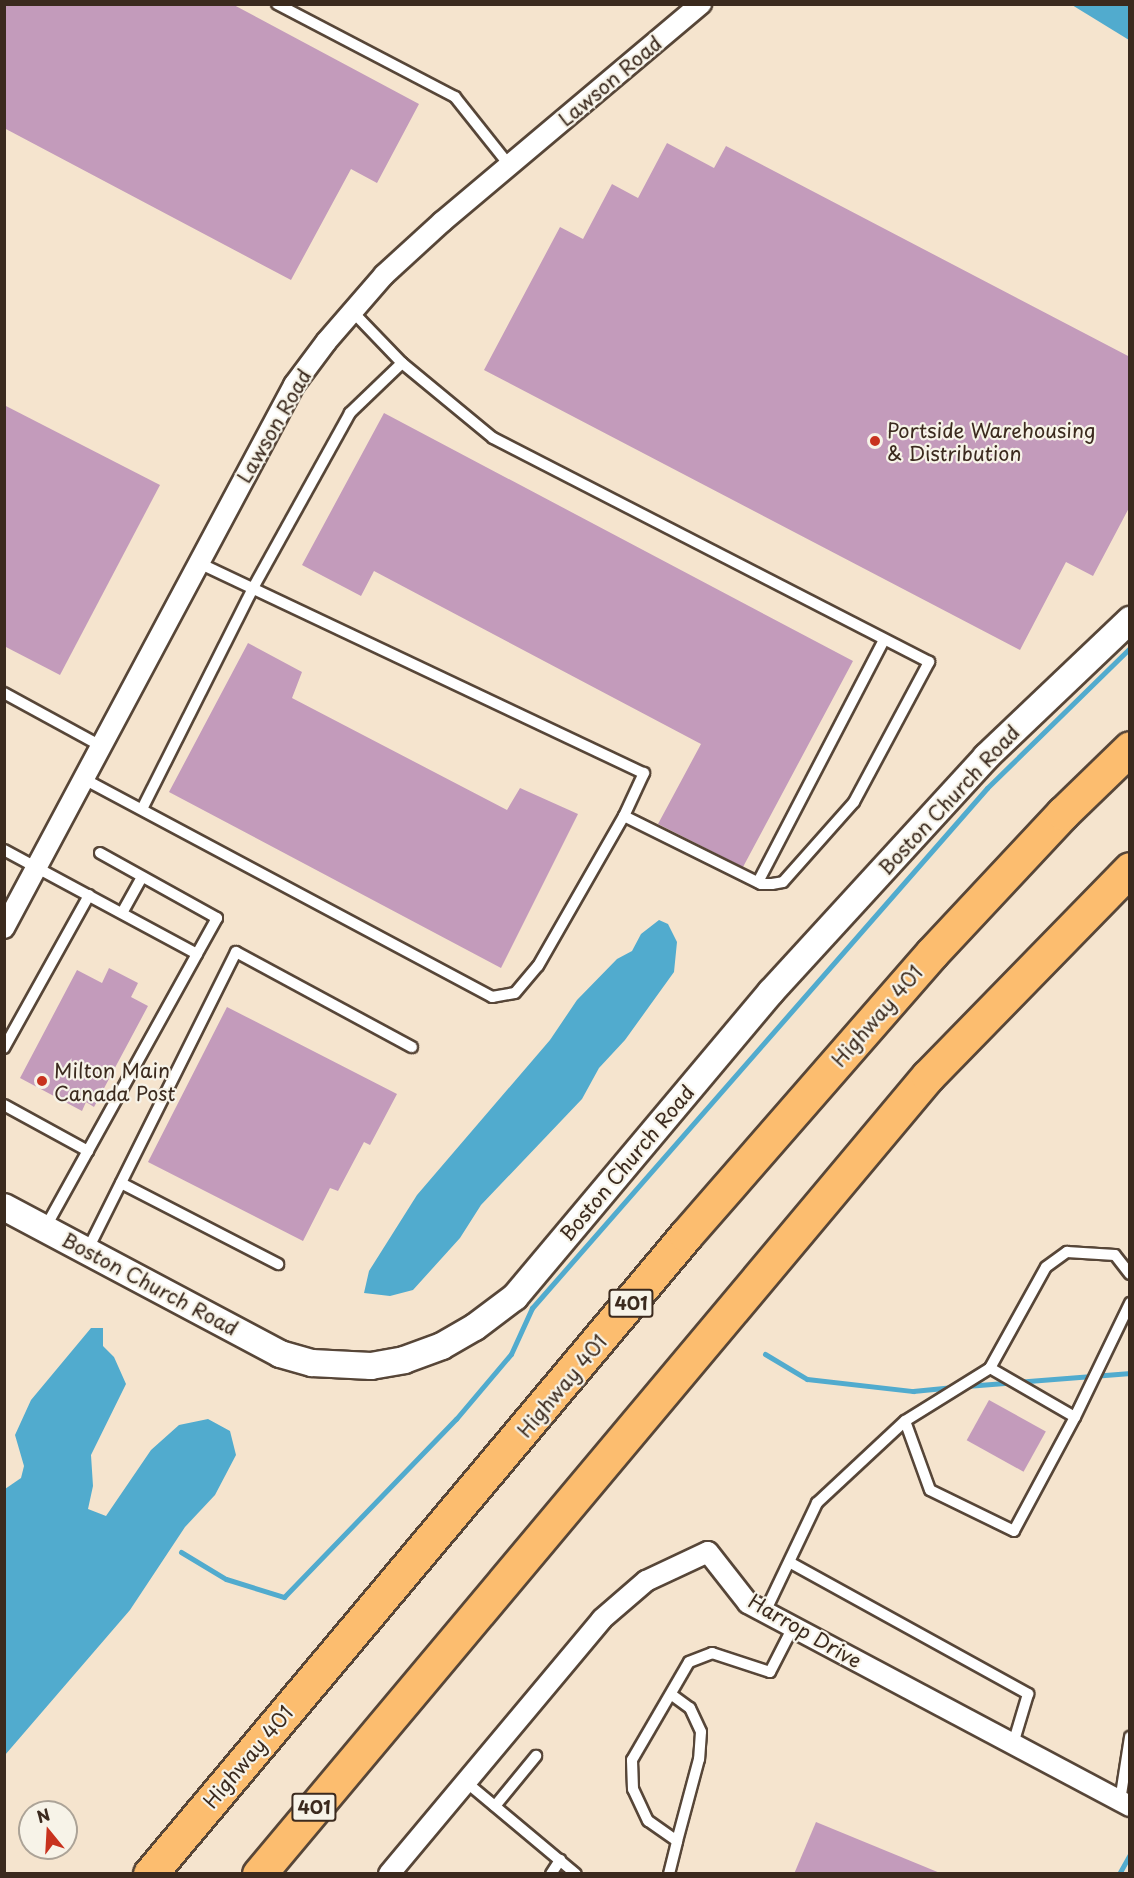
<!DOCTYPE html>
<style>
body{margin:0}
#map{position:relative;width:1134px;height:1878px;overflow:hidden;background:#f5e4ce;font-family:"Playpen Sans",sans-serif}
div>[style]{position:absolute}
.water>*{inset:0;background:#51abce}
.stream>*{height:5px;margin:-2.5px;padding:0 2.5px;transform-origin:2.5px;border-radius:2.5px;background:#51abce}
.building>*{inset:0;background:#c39bbb;transform-origin:0 0}
.roads{filter:drop-shadow(2px 0 #574638) drop-shadow(-2px 0 #574638) drop-shadow(0 2px #574638) drop-shadow(0 -2px #574638)}
.service>*{height:10px;margin:-5px;padding:0 5px;transform-origin:5px;border-radius:5px;background:#fff}
.minor>*{height:20px;margin:-10px;padding:0 10px;transform-origin:10px;border-radius:10px;background:#fff}
.tertiary>*{height:26px;margin:-13px;padding:0 13px;transform-origin:13px;border-radius:13px;background:#fff}
.motorway>*{height:33px;margin:-16.5px;padding:0 16.5px;transform-origin:16.5px;border-radius:16.5px;background:#fcbd6f}
.dots>*{width:16px;height:16px;translate:-50% -50%;box-sizing:border-box;border:3px solid #f7f3e8;border-radius:50%}
span{translate:-50% -50%;white-space:nowrap;text-align:center;line-height:1.15;-webkit-text-stroke:4.5px #f7f3e8;paint-order:stroke}
.shield-label span{padding:2px 4px;background:#f7f3e8;border:2px solid;border-radius:4px;-webkit-text-stroke-width:0}
.shield-label{font-size:18px;color:#3b2a1e;font-weight:700}
.street-label{font-size:20px;color:#3b2a1e}
.poi-label{font-size:20px;color:#3b2a1e}
.left{translate:0 -50%;text-align:left}
.frame{position:absolute;inset:0;border:6px solid #3b2a1e;pointer-events:none}
.north{position:absolute;left:18px;top:1800px;width:60px;height:60px;box-sizing:border-box;background:#f7f3e8;border:2px solid #aca397;border-radius:50%;rotate:342deg;font-size:16px;font-weight:700;line-height:24px;text-align:center;color:#3b2a1e}
.north::after{content:'';display:block;margin:auto;width:21px;height:27px;background:#c8321e;clip-path:polygon(50% 0,100% 100%,50% 72%,0 100%)}
</style>
<div id="map">
<div class="water">
<i style="clip-path:polygon(1072px 5px,1129px 5px,1129px 40px)"></i>
<i style="clip-path:polygon(659px 920px,668px 924px,677px 942px,674px 972px,625px 1040px,599px 1068px,582px 1099px,481px 1205px,460px 1238px,413px 1290px,390px 1296px,364px 1293px,369px 1271px,417px 1195px,550px 1040px,577px 1000px,617px 959px,632px 951px,641px 934px)"></i>
<i style="clip-path:polygon(91px 1328px,103px 1328px,103px 1346px,114px 1357px,126px 1384px,91px 1455px,93px 1486px,88px 1509px,106px 1516px,151px 1450px,179px 1425px,208px 1419px,230px 1431px,236px 1455px,215px 1495px,185px 1527px,130px 1610px,5px 1755px,5px 1489px,21px 1478px,24px 1466px,15px 1435px,31px 1400px)"></i>
</div>
<div class="stream">
<i style="left:765px;top:1354px;width:49px;rotate:30.8deg"></i>
<i style="left:807px;top:1379px;width:107px;rotate:6.5deg"></i>
<i style="left:913px;top:1391px;width:41px;rotate:-5.6deg"></i>
<i style="left:966px;top:1386px;width:165px;rotate:-4.5deg"></i>
<i style="left:181px;top:1552px;width:52px;rotate:31deg"></i>
<i style="left:226px;top:1579px;width:61px;rotate:17.2deg"></i>
<i style="left:284px;top:1597px;width:248px;rotate:-46deg"></i>
<i style="left:456px;top:1419px;width:85px;rotate:-49.8deg"></i>
<i style="left:511px;top:1354px;width:51px;rotate:-65.5deg"></i>
<i style="left:532px;top:1308px;width:691px;rotate:-48.81deg"></i>
<i style="left:987px;top:788px;width:200px;rotate:-44.4deg"></i>
<i style="left:1119px;top:1874px;width:23px;rotate:-61deg"></i>
</div>
<div class="building">
<i style="clip-path:polygon(4px 4px,232px 4px,419px 104px,377px 183px,351px 169px,291px 280px,4px 128px)"></i>
<i style="clip-path:polygon(667px 143px,714px 168px,726px 146px,1130px 357px,1130px 506px,1093px 576px,1066px 562px,1020px 650px,484px 370px,560px 227px,583px 239px,612px 184px,638px 198px)"></i>
<i style="clip-path:polygon(4px 405px,160px 485px,60px 675px,4px 646px)"></i>
<i style="clip-path:polygon(384px 413px,853px 661px,743px 867px,658px 824px,701px 744px,374px 571px,361px 596px,302px 565px)"></i>
<i style="clip-path:polygon(248px 643px,302px 672px,292px 698px,507px 810px,520px 788px,578px 814px,501px 968px,169px 792px)"></i>
<i style="clip-path:polygon(109px 968px,138px 983px,131px 997px,148px 1006px,94px 1107px,86px 1102px,82px 1111px,20px 1078px,77px 970px,102px 983px)"></i>
<i style="clip-path:polygon(227px 1007px,397px 1094px,370px 1145px,364px 1142px,338px 1191px,330px 1188px,303px 1241px,148px 1162px)"></i>
<i style="left:989px;top:1400px;width:65px;height:46px;rotate:29deg"></i>
<i style="clip-path:polygon(816px 1822px,940px 1873px,940px 1874px,794px 1874px)"></i>
</div>
<div class="roads">
<div class="service">
<i style="left:277px;top:4px;width:201px;rotate:27.6deg"></i>
<i style="left:455px;top:97px;width:87px;rotate:51.5deg"></i>
<i style="left:199px;top:563px;width:492px;rotate:25.3deg"></i>
<i style="left:644px;top:773px;width:47px;rotate:114.9deg"></i>
<i style="left:4px;top:693px;width:111px;rotate:28.7deg"></i>
<i style="left:84px;top:779px;width:463px;rotate:28.1deg"></i>
<i style="left:492px;top:997px;width:23px;rotate:-10deg"></i>
<i style="left:515px;top:993px;width:35px;rotate:-50deg"></i>
<i style="left:538px;top:966px;width:173px;rotate:-60.2deg"></i>
<i style="left:624px;top:816px;width:153px;rotate:26.4deg"></i>
<i style="left:761px;top:884px;width:11px"></i>
<i style="left:772px;top:884px;width:11px;rotate:-10deg"></i>
<i style="left:783px;top:882px;width:107px;rotate:-48.4deg"></i>
<i style="left:854px;top:802px;width:159px;rotate:-61.8deg"></i>
<i style="left:929px;top:662px;width:490px;rotate:-152.8deg"></i>
<i style="left:493px;top:438px;width:118px;rotate:-140.5deg"></i>
<i style="left:402px;top:363px;width:72px;rotate:-133.9deg"></i>
<i style="left:142px;top:809px;width:247px;rotate:-63.3deg"></i>
<i style="left:253px;top:588px;width:200px;rotate:-61deg"></i>
<i style="left:350px;top:413px;width:72px;rotate:-43.9deg"></i>
<i style="left:4px;top:850px;width:219px;rotate:28.3deg"></i>
<i style="left:197px;top:954px;width:313px;rotate:119deg"></i>
<i style="left:100px;top:853px;width:134px;rotate:29.1deg"></i>
<i style="left:217px;top:918px;width:41px;rotate:119.1deg"></i>
<i style="left:758px;top:882px;width:273px;rotate:-62.5deg"></i>
<i style="left:122px;top:913px;width:41px;rotate:-60.9deg"></i>
<i style="left:4px;top:1048px;width:175px;rotate:-60.9deg"></i>
<i style="left:4px;top:1105px;width:96px;rotate:28.7deg"></i>
<i style="left:121px;top:1183px;width:177px;rotate:27.3deg"></i>
<i style="left:87px;top:1251px;width:334px;rotate:-63.5deg"></i>
<i style="left:236px;top:952px;width:200px;rotate:28.4deg"></i>
<i style="left:990px;top:1368px;width:115px;rotate:-61deg"></i>
<i style="left:1046px;top:1267px;width:26px;rotate:-36deg"></i>
<i style="left:1067px;top:1252px;width:48px;rotate:3.6deg"></i>
<i style="left:1115px;top:1255px;width:24px;rotate:52deg"></i>
<i style="left:1075px;top:1417px;width:127px;rotate:-64.2deg"></i>
<i style="left:791px;top:1563px;width:271px;rotate:28.9deg"></i>
<i style="left:1028px;top:1694px;width:52px;rotate:106.7deg"></i>
<i style="left:765px;top:1612px;width:121px;rotate:-64.5deg"></i>
<i style="left:817px;top:1503px;width:120px;rotate:-43deg"></i>
<i style="left:905px;top:1421px;width:100px;rotate:-31.9deg"></i>
<i style="left:990px;top:1368px;width:98px;rotate:30deg"></i>
<i style="left:1075px;top:1417px;width:129px;rotate:118.2deg"></i>
<i style="left:1014px;top:1531px;width:93px;rotate:-154deg"></i>
<i style="left:930px;top:1490px;width:73px;rotate:-109.9deg"></i>
<i style="left:672px;top:1695px;width:22px;rotate:36deg"></i>
<i style="left:690px;top:1708px;width:26px;rotate:65deg"></i>
<i style="left:701px;top:1732px;width:27px;rotate:94deg"></i>
<i style="left:699px;top:1759px;width:85px;rotate:105deg"></i>
<i style="left:466px;top:1782px;width:143px;rotate:39.9deg"></i>
<i style="left:1120px;top:1801px;width:65px;rotate:-81.1deg"></i>
<i style="left:495px;top:1806px;width:65px;rotate:-50.6deg"></i>
<i style="left:551px;top:1874px;width:17px;rotate:-57deg"></i>
<i style="left:669px;top:1874px;width:34px;rotate:-76deg"></i>
<i style="left:677px;top:1841px;width:35px;rotate:-145deg"></i>
<i style="left:648px;top:1821px;width:35px;rotate:-115deg"></i>
<i style="left:633px;top:1789px;width:29px;rotate:-92deg"></i>
<i style="left:632px;top:1760px;width:113px;rotate:-59.8deg"></i>
<i style="left:689px;top:1662px;width:25px;rotate:-21deg"></i>
<i style="left:712px;top:1653px;width:61px;rotate:18.1deg"></i>
<i style="left:770px;top:1672px;width:51px;rotate:-62.9deg"></i>
</div>
<div class="minor">
<i style="left:4px;top:928px;width:616px;rotate:-61.89deg"></i>
<i style="left:294px;top:385px;width:54px;rotate:-53.3deg"></i>
<i style="left:326px;top:342px;width:89px;rotate:-49.1deg"></i>
<i style="left:384px;top:275px;width:79px;rotate:-42.4deg"></i>
<i style="left:442px;top:222px;width:339px;rotate:-40.1deg"></i>
<i style="left:389px;top:1874px;width:332px;rotate:-50.1deg"></i>
<i style="left:602px;top:1619px;width:58px;rotate:-40.8deg"></i>
<i style="left:646px;top:1581px;width:68px;rotate:-25.1deg"></i>
<i style="left:708px;top:1552px;width:65px;rotate:51.9deg"></i>
<i style="left:748px;top:1603px;width:433px;rotate:28deg"></i>
</div>
<div class="tertiary">
<i style="left:4px;top:1207px;width:313px;rotate:28deg"></i>
<i style="left:280px;top:1354px;width:33px;rotate:16deg"></i>
<i style="left:312px;top:1363px;width:59px;rotate:2.9deg"></i>
<i style="left:371px;top:1366px;width:34px;rotate:-10deg"></i>
<i style="left:404px;top:1360px;width:40px;rotate:-20.2deg"></i>
<i style="left:442px;top:1346px;width:38px;rotate:-30deg"></i>
<i style="left:475px;top:1327px;width:50px;rotate:-36.9deg"></i>
<i style="left:515px;top:1297px;width:398px;rotate:-50deg"></i>
<i style="left:771px;top:992px;width:319px;rotate:-47.5deg"></i>
<i style="left:986px;top:757px;width:199px;rotate:-43.6deg"></i>
</div>
<div class="motorway">
<i style="left:150px;top:1874px;width:834px;rotate:-50.01deg"></i>
<i style="left:686px;top:1235px;width:374px;rotate:-48.9deg"></i>
<i style="left:932px;top:953px;width:192px;rotate:-46.9deg"></i>
<i style="left:1063px;top:813px;width:93px;rotate:-44.1deg"></i>
<i style="left:259px;top:1874px;width:1041px;rotate:-50.03deg"></i>
<i style="left:928px;top:1076px;width:289px;rotate:-45.7deg"></i>
</div>
</div>
<div class="dots">
<i style="left:875px;top:441px;background:#c8321e"></i>
<i style="left:42px;top:1081px;background:#c8321e"></i>
</div>
<div class="shield-label">
<span style="left:631px;top:1303px">401</span>
<span style="left:314px;top:1807px">401</span>
</div>
<div class="street-label">
<span style="left:610px;top:81px;rotate:-40deg">Lawson Road</span>
<span style="left:274px;top:426px;rotate:-60deg">Lawson Road</span>
<span style="left:949px;top:800px;rotate:-47deg">Boston Church Road</span>
<span style="left:877px;top:1016px;rotate:-49deg">Highway 401</span>
<span style="left:627px;top:1163px;rotate:-50deg">Boston Church Road</span>
<span style="left:150px;top:1284px;rotate:28deg">Boston Church Road</span>
<span style="left:562px;top:1386px;rotate:-50deg">Highway 401</span>
<span style="left:805px;top:1631px;rotate:30deg">Harrop Drive</span>
<span style="left:248px;top:1757px;rotate:-50deg">Highway 401</span>
</div>
<div class="poi-label">
<span class="left" style="left:887px;top:442px">Portside Warehousing<br>&amp; Distribution</span>
<span class="left" style="left:54px;top:1082px">Milton Main<br>Canada Post</span>
</div>
<div class="frame"></div>
<div class="north">N</div>
</div>
